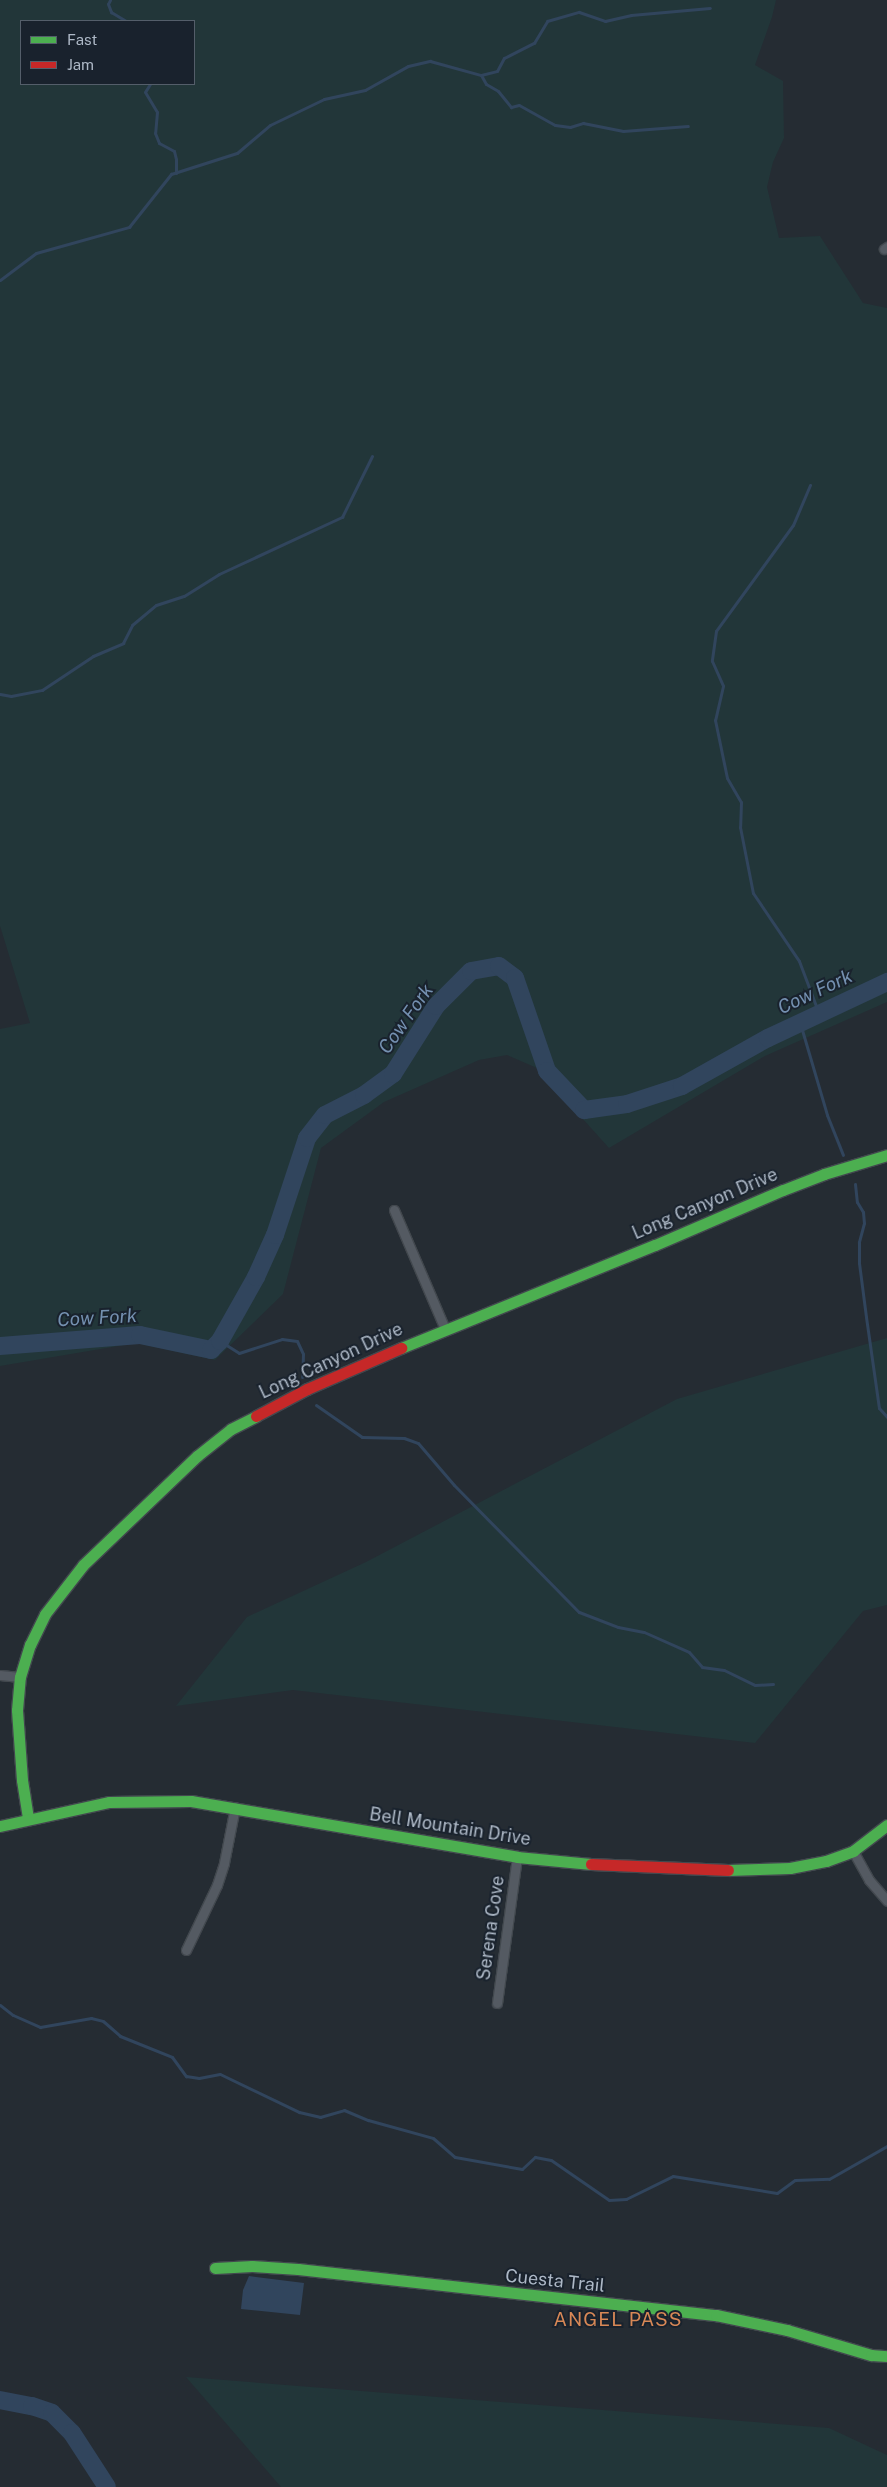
<!DOCTYPE html>
<style>
body{margin:0}
#map{position:relative;width:887px;height:2487px;overflow:hidden;background:#252c33;font-family:"Public Sans",sans-serif}
div>[style]{position:absolute}
.green>*{inset:0;background:#223639}
.water>*{inset:0;background:#31455d}
.stream>*{height:3px;margin:-1.5px;padding:0 1.5px;transform-origin:1.5px;border-radius:1.5px;background:#31455d}
.river>*{height:18px;margin:-9px;padding:0 9px;transform-origin:9px;border-radius:9px;background:#31455d}
.roads{filter:drop-shadow(1px 0 #42484e) drop-shadow(-1px 0 #42484e) drop-shadow(0 1px #42484e) drop-shadow(0 -1px #42484e)}
.street>*{height:9px;margin:-4.5px;padding:0 4.5px;transform-origin:4.5px;border-radius:4.5px;background:#545a62}
.fast>*{height:11px;margin:-5.5px;padding:0 5.5px;transform-origin:5.5px;border-radius:5.5px;background:#4caf50}
.jam>*{height:11px;margin:-5.5px;padding:0 5.5px;transform-origin:5.5px;border-radius:5.5px;background:#c62828}
span{translate:-50% -50%;white-space:nowrap;text-align:center;line-height:1.15;-webkit-text-stroke:4px #19222d;paint-order:stroke}
.street-label{font-size:18px;color:#adb8c6}
.water-label{font-size:19px;color:#7490b0;font-style:italic}
.neighbourhood-label{font-size:19px;color:#d88856;letter-spacing:1px}
.legend{position:absolute;left:20px;top:20px;width:175px;height:65px;box-sizing:border-box;background:#19222d;border:1px solid #545e6a;margin:0;padding:6px 9px;list-style:none;font-size:15px;color:#adb8c6}
.legend li{display:flex;align-items:center;gap:10px;height:25px}
.legend b{width:25px;border:1px solid #545e6a}
</style>
<div id="map">
<div class="green">
<i style="clip-path:polygon(evenodd,0 0,776px 0,772px 17px,755px 65px,783px 81px,784px 138px,773px 162px,767px 187px,779px 238px,820px 236px,863px 303px,887px 308px,887px 1002px,765px 1056px,609px 1148px,537px 1068px,507px 1055px,479px 1060px,384px 1102px,321px 1148px,283px 1294px,215px 1360px,136px 1343px,0 1366px,0 1029px,30px 1023px,0 926px,0 0,194px 21px,194px 84px,21px 84px,21px 21px,194px 21px)"></i>
<i style="clip-path:polygon(887px 1338px,887px 1605px,863px 1611px,755px 1743px,293px 1690px,176px 1706px,247px 1617px,366px 1562px,677px 1399px)"></i>
<i style="clip-path:polygon(186px 2377px,829px 2428px,887px 2455px,887px 2487px,281px 2487px)"></i>
</div>
<div class="water">
<i style="clip-path:polygon(249px 2276px,304px 2283px,300px 2315px,241px 2309px,243px 2290px)"></i>
</div>
<div class="stream">
<i style="left:110px;top:0;width:4px;rotate:117deg"></i>
<i style="left:108px;top:4px;width:9px;rotate:69deg"></i>
<i style="left:111px;top:12px;width:17px;rotate:31deg"></i>
<i style="left:481px;top:75px;width:10px;rotate:61deg"></i>
<i style="left:486px;top:84px;width:14px;rotate:30deg"></i>
<i style="left:498px;top:91px;width:21px;rotate:51deg"></i>
<i style="left:511px;top:107px;width:8px;rotate:-14deg"></i>
<i style="left:519px;top:105px;width:41px;rotate:29.1deg"></i>
<i style="left:555px;top:125px;width:15px;rotate:8deg"></i>
<i style="left:570px;top:127px;width:14px;rotate:-17deg"></i>
<i style="left:583px;top:123px;width:41px;rotate:11.3deg"></i>
<i style="left:623px;top:131px;width:65px;rotate:-4.4deg"></i>
<i style="left:150px;top:84px;width:9px;rotate:122deg"></i>
<i style="left:145px;top:92px;width:23px;rotate:59deg"></i>
<i style="left:157px;top:112px;width:21px;rotate:95deg"></i>
<i style="left:155px;top:133px;width:11px;rotate:68deg"></i>
<i style="left:159px;top:143px;width:17px;rotate:28deg"></i>
<i style="left:174px;top:151px;width:8px;rotate:76deg"></i>
<i style="left:176px;top:159px;width:14px;rotate:90deg"></i>
<i style="left:0;top:280px;width:45px;rotate:-36.9deg"></i>
<i style="left:36px;top:253px;width:97px;rotate:-15.6deg"></i>
<i style="left:129px;top:227px;width:68px;rotate:-51.6deg"></i>
<i style="left:171px;top:174px;width:69px;rotate:-17.7deg"></i>
<i style="left:237px;top:153px;width:43px;rotate:-40.3deg"></i>
<i style="left:270px;top:125px;width:60px;rotate:-25.7deg"></i>
<i style="left:324px;top:99px;width:42px;rotate:-12.4deg"></i>
<i style="left:365px;top:90px;width:49px;rotate:-29.2deg"></i>
<i style="left:408px;top:66px;width:23px;rotate:-13deg"></i>
<i style="left:430px;top:61px;width:53px;rotate:15.4deg"></i>
<i style="left:481px;top:75px;width:16px;rotate:-14deg"></i>
<i style="left:497px;top:71px;width:15px;rotate:-62deg"></i>
<i style="left:504px;top:58px;width:34px;rotate:-27deg"></i>
<i style="left:534px;top:43px;width:26px;rotate:-59deg"></i>
<i style="left:547px;top:21px;width:33px;rotate:-16deg"></i>
<i style="left:579px;top:12px;width:28px;rotate:19deg"></i>
<i style="left:605px;top:21px;width:27px;rotate:-13deg"></i>
<i style="left:631px;top:15px;width:79px;rotate:-5.1deg"></i>
<i style="left:810px;top:485px;width:43px;rotate:113deg"></i>
<i style="left:793px;top:525px;width:131px;rotate:126deg"></i>
<i style="left:716px;top:631px;width:30px;rotate:98deg"></i>
<i style="left:712px;top:661px;width:27px;rotate:66deg"></i>
<i style="left:723px;top:686px;width:35px;rotate:103deg"></i>
<i style="left:715px;top:720px;width:59px;rotate:78.3deg"></i>
<i style="left:727px;top:778px;width:28px;rotate:60deg"></i>
<i style="left:741px;top:802px;width:25px;rotate:92deg"></i>
<i style="left:740px;top:827px;width:67px;rotate:78.9deg"></i>
<i style="left:753px;top:893px;width:82px;rotate:55.9deg"></i>
<i style="left:799px;top:961px;width:57px;rotate:69.3deg"></i>
<i style="left:0;top:694px;width:11px;rotate:10deg"></i>
<i style="left:11px;top:696px;width:32px;rotate:-11deg"></i>
<i style="left:42px;top:690px;width:61px;rotate:-33.7deg"></i>
<i style="left:93px;top:656px;width:33px;rotate:-23deg"></i>
<i style="left:123px;top:643px;width:20px;rotate:-63deg"></i>
<i style="left:132px;top:625px;width:31px;rotate:-40deg"></i>
<i style="left:156px;top:605px;width:29px;rotate:-18deg"></i>
<i style="left:184px;top:596px;width:41px;rotate:-32.2deg"></i>
<i style="left:219px;top:574px;width:136px;rotate:-24.9deg"></i>
<i style="left:342px;top:517px;width:68px;rotate:-63.8deg"></i>
<i style="left:800px;top:1023px;width:96px;rotate:73.6deg"></i>
<i style="left:827px;top:1115px;width:43px;rotate:68.2deg"></i>
<i style="left:855px;top:1184px;width:18px;rotate:84deg"></i>
<i style="left:857px;top:1202px;width:12px;rotate:59deg"></i>
<i style="left:863px;top:1212px;width:11px;rotate:85deg"></i>
<i style="left:864px;top:1223px;width:20px;rotate:105deg"></i>
<i style="left:859px;top:1242px;width:21px;rotate:90deg"></i>
<i style="left:859px;top:1263px;width:54px;rotate:82.6deg"></i>
<i style="left:866px;top:1317px;width:92px;rotate:81.9deg"></i>
<i style="left:879px;top:1408px;width:12px;rotate:48deg"></i>
<i style="left:220px;top:1341px;width:22px;rotate:32deg"></i>
<i style="left:239px;top:1353px;width:45px;rotate:-18deg"></i>
<i style="left:282px;top:1339px;width:15px;rotate:8deg"></i>
<i style="left:297px;top:1341px;width:14px;rotate:65deg"></i>
<i style="left:303px;top:1354px;width:23px;rotate:92deg"></i>
<i style="left:316px;top:1405px;width:56px;rotate:34.8deg"></i>
<i style="left:362px;top:1437px;width:42px;rotate:1.4deg"></i>
<i style="left:404px;top:1438px;width:15px;rotate:20deg"></i>
<i style="left:418px;top:1443px;width:55px;rotate:49.4deg"></i>
<i style="left:454px;top:1485px;width:178px;rotate:45.5deg"></i>
<i style="left:579px;top:1612px;width:42px;rotate:21deg"></i>
<i style="left:618px;top:1627px;width:26px;rotate:11deg"></i>
<i style="left:644px;top:1632px;width:49px;rotate:24deg"></i>
<i style="left:689px;top:1652px;width:20px;rotate:49deg"></i>
<i style="left:702px;top:1667px;width:22px;rotate:8deg"></i>
<i style="left:724px;top:1670px;width:34px;rotate:26deg"></i>
<i style="left:755px;top:1685px;width:18px;rotate:-3deg"></i>
<i style="left:0;top:2005px;width:16px;rotate:38deg"></i>
<i style="left:13px;top:2015px;width:30px;rotate:24deg"></i>
<i style="left:40px;top:2027px;width:52px;rotate:-10deg"></i>
<i style="left:91px;top:2018px;width:12px;rotate:14deg"></i>
<i style="left:103px;top:2021px;width:23px;rotate:41deg"></i>
<i style="left:120px;top:2036px;width:56px;rotate:22deg"></i>
<i style="left:172px;top:2057px;width:24px;rotate:54deg"></i>
<i style="left:186px;top:2076px;width:13px;rotate:9deg"></i>
<i style="left:199px;top:2078px;width:21px;rotate:-11deg"></i>
<i style="left:220px;top:2074px;width:88px;rotate:25.7deg"></i>
<i style="left:299px;top:2112px;width:22px;rotate:13deg"></i>
<i style="left:320px;top:2117px;width:25px;rotate:-16deg"></i>
<i style="left:344px;top:2110px;width:26px;rotate:23deg"></i>
<i style="left:368px;top:2120px;width:67px;rotate:15.5deg"></i>
<i style="left:433px;top:2138px;width:29px;rotate:41deg"></i>
<i style="left:455px;top:2157px;width:68px;rotate:10.2deg"></i>
<i style="left:522px;top:2169px;width:18px;rotate:-43deg"></i>
<i style="left:535px;top:2157px;width:16px;rotate:11deg"></i>
<i style="left:551px;top:2160px;width:70px;rotate:34.6deg"></i>
<i style="left:609px;top:2200px;width:17px;rotate:-3deg"></i>
<i style="left:626px;top:2199px;width:52px;rotate:-26.1deg"></i>
<i style="left:673px;top:2176px;width:105px;rotate:9.3deg"></i>
<i style="left:777px;top:2193px;width:22px;rotate:-36deg"></i>
<i style="left:795px;top:2180px;width:34px;rotate:-2deg"></i>
<i style="left:829px;top:2179px;width:67px;rotate:-29.6deg"></i>
</div>
<div class="river">
<i style="left:0;top:1346px;width:140px;rotate:-4.5deg"></i>
<i style="left:140px;top:1335px;width:73px;rotate:11.9deg"></i>
<i style="left:211px;top:1350px;width:13px;rotate:-45deg"></i>
<i style="left:220px;top:1341px;width:73px;rotate:-60.6deg"></i>
<i style="left:256px;top:1277px;width:46px;rotate:-65.7deg"></i>
<i style="left:275px;top:1235px;width:102px;rotate:-71.7deg"></i>
<i style="left:307px;top:1138px;width:29px;rotate:-52deg"></i>
<i style="left:325px;top:1115px;width:44px;rotate:-27.1deg"></i>
<i style="left:364px;top:1095px;width:36px;rotate:-36deg"></i>
<i style="left:393px;top:1074px;width:80px;rotate:-57.7deg"></i>
<i style="left:436px;top:1006px;width:49px;rotate:-45deg"></i>
<i style="left:471px;top:971px;width:28px;rotate:-10deg"></i>
<i style="left:499px;top:966px;width:20px;rotate:37deg"></i>
<i style="left:515px;top:978px;width:98px;rotate:71deg"></i>
<i style="left:547px;top:1071px;width:54px;rotate:46.5deg"></i>
<i style="left:584px;top:1110px;width:43px;rotate:-7.9deg"></i>
<i style="left:627px;top:1104px;width:58px;rotate:-18.1deg"></i>
<i style="left:682px;top:1086px;width:98px;rotate:-29.2deg"></i>
<i style="left:768px;top:1038px;width:132px;rotate:-25.2deg"></i>
<i style="left:0;top:2400px;width:33px;rotate:11deg"></i>
<i style="left:32px;top:2406px;width:21px;rotate:19deg"></i>
<i style="left:52px;top:2413px;width:28px;rotate:45deg"></i>
<i style="left:72px;top:2433px;width:64px;rotate:57.1deg"></i>
</div>
<div class="roads">
<div class="street">
<i style="left:884px;top:249px;width:4px;rotate:-34deg"></i>
<i style="left:394px;top:1210px;width:129px;rotate:66.8deg"></i>
<i style="left:0;top:1675px;width:20px;rotate:6deg"></i>
<i style="left:853px;top:1851px;width:33px;rotate:61deg"></i>
<i style="left:869px;top:1880px;width:28px;rotate:49deg"></i>
<i style="left:186px;top:1950px;width:72px;rotate:-64.5deg"></i>
<i style="left:217px;top:1885px;width:23px;rotate:-72deg"></i>
<i style="left:224px;top:1863px;width:57px;rotate:-78.9deg"></i>
<i style="left:497px;top:2003px;width:147px;rotate:-82.2deg"></i>
</div>
<div class="fast">
<i style="left:401px;top:1348px;width:274px;rotate:-22.1deg"></i>
<i style="left:655px;top:1245px;width:139px;rotate:-23.3deg"></i>
<i style="left:783px;top:1190px;width:44px;rotate:-21.3deg"></i>
<i style="left:824px;top:1174px;width:66px;rotate:-16.8deg"></i>
<i style="left:28px;top:1818px;width:38px;rotate:-99deg"></i>
<i style="left:22px;top:1780px;width:70px;rotate:-94.1deg"></i>
<i style="left:17px;top:1710px;width:33px;rotate:-85deg"></i>
<i style="left:20px;top:1677px;width:34px;rotate:-73deg"></i>
<i style="left:30px;top:1645px;width:34px;rotate:-64deg"></i>
<i style="left:45px;top:1614px;width:62px;rotate:-52.2deg"></i>
<i style="left:83px;top:1565px;width:158px;rotate:-43.7deg"></i>
<i style="left:197px;top:1456px;width:43px;rotate:-38.5deg"></i>
<i style="left:231px;top:1429px;width:28px;rotate:-27deg"></i>
<i style="left:0;top:1826px;width:112px;rotate:-12.4deg"></i>
<i style="left:109px;top:1802px;width:82px;rotate:-0.7deg"></i>
<i style="left:191px;top:1801px;width:331px;rotate:9.7deg"></i>
<i style="left:517px;top:1857px;width:74px;rotate:5.4deg"></i>
<i style="left:728px;top:1870px;width:62px;rotate:-1.8deg"></i>
<i style="left:790px;top:1868px;width:37px;rotate:-11deg"></i>
<i style="left:826px;top:1861px;width:29px;rotate:-20deg"></i>
<i style="left:853px;top:1851px;width:43px;rotate:-37.4deg"></i>
<i style="left:215px;top:2268px;width:37px;rotate:-3deg"></i>
<i style="left:252px;top:2266px;width:46px;rotate:3.7deg"></i>
<i style="left:298px;top:2269px;width:421px;rotate:6.3deg"></i>
<i style="left:716px;top:2315px;width:73px;rotate:11.9deg"></i>
<i style="left:787px;top:2330px;width:88px;rotate:16.6deg"></i>
<i style="left:871px;top:2355px;width:16px;rotate:4deg"></i>
</div>
<div class="jam">
<i style="left:256px;top:1416px;width:58px;rotate:-27.9deg"></i>
<i style="left:307px;top:1389px;width:103px;rotate:-23.6deg"></i>
<i style="left:591px;top:1864px;width:137px;rotate:2.5deg"></i>
</div>
</div>
<div class="street-label">
<span style="left:705px;top:1204px;rotate:-23deg">Long Canyon Drive</span>
<span style="left:331px;top:1361px;rotate:-25deg">Long Canyon Drive</span>
<span style="left:450px;top:1827px;rotate:9deg">Bell Mountain Drive</span>
<span style="left:491px;top:1928px;rotate:-82deg">Serena Cove</span>
<span style="left:555px;top:2281px;rotate:6deg">Cuesta Trail</span>
</div>
<div class="water-label">
<span style="left:815px;top:992px;rotate:-25deg">Cow Fork</span>
<span style="left:406px;top:1019px;rotate:-55deg">Cow Fork</span>
<span style="left:97px;top:1318px;rotate:-3deg">Cow Fork</span>
</div>
<div class="neighbourhood-label">
<span style="left:618px;top:2320px">ANGEL PASS</span>
</div>
<ul class="legend">
<li><b style="height:6px;background:#4caf50"></b>Fast</li>
<li><b style="height:6px;background:#c62828"></b>Jam</li>
</ul>
</div>
